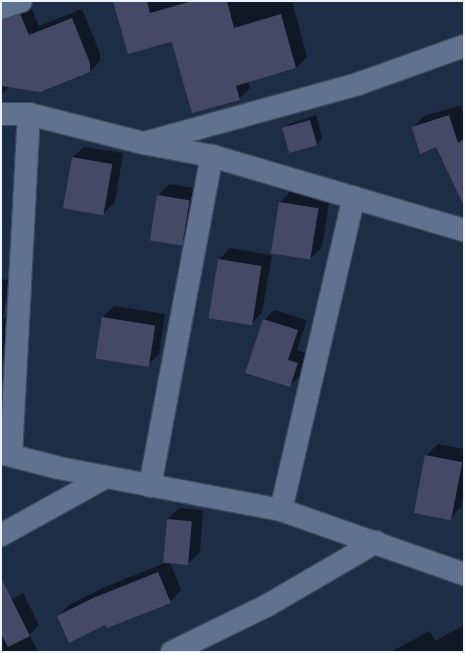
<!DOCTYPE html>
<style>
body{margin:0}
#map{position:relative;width:465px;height:653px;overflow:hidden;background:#1e2d46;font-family:Jost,sans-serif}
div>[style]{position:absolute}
.shadow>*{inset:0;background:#0007}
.building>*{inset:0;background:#454866;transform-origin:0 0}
.roads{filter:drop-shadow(1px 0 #3e4a5e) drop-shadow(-1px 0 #3e4a5e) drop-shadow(0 1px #3e4a5e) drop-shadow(0 -1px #3e4a5e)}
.street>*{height:22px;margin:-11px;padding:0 11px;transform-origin:11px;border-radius:11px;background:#60728f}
span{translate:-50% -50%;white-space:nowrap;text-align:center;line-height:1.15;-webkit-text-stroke:4px #14233c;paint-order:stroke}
.frame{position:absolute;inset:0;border:2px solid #edf3fd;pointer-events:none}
</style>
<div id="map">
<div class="shadow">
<i style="clip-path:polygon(114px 1px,160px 1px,161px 3px,167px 1px,292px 1px,307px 57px,296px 68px,248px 81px,250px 88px,239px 99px,173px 43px)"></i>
<i style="clip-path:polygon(30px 5px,39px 26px,82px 9px,100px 53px,100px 61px,90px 71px,10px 86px,1px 95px,1px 18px)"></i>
<i style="clip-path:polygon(461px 105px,464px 116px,464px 200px,436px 145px,413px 127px,424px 116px)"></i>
<i style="clip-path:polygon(316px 115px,322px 138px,317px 144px,283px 130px,289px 124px)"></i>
<i style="clip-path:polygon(84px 147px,123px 153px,115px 202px,103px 214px,72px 158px)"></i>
<i style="clip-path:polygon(169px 184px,200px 189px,193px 233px,182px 244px,158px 196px)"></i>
<i style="clip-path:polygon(291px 191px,330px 197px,322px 247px,311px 258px,272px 252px,280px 202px)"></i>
<i style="clip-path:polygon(230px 248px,272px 255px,262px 313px,251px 324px,219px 260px)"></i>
<i style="clip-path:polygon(1px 279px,9px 280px,3px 318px,8px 319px,1px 371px)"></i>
<i style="clip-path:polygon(114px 306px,165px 314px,159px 354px,148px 365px,103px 317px)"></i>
<i style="clip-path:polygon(274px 310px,307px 320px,297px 350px,306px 353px,299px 376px,290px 386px,264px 320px)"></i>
<i style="clip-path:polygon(438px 444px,464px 449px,464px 495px,461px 507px,450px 519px,426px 456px)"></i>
<i style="clip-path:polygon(179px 508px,203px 510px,200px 552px,189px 563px,170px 562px,181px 590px,170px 602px,106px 623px,58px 616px,69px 605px,105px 587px,165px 563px,168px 519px)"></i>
<i style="clip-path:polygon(23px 593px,39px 625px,30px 635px,38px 652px,1px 652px,1px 605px)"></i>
<i style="clip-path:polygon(464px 625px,464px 652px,390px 652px,430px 631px,435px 641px)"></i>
</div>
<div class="building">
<i style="clip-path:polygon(113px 1px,147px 1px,150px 13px,192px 1px,227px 1px,234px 28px,281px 14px,296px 68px,236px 86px,240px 100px,192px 113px,172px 43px,170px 42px,128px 54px)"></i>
<i style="clip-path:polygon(20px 14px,29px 35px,72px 18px,90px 63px,90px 72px,40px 92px,1px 86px,1px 20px)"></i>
<i style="clip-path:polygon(449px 115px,458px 143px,464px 139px,464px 206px,436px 147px,420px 154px,412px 127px)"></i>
<i style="left:310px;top:120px;width:26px;height:29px;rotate:74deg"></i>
<i style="left:72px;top:157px;width:41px;height:52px;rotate:10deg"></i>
<i style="left:157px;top:195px;width:33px;height:46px;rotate:9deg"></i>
<i style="left:279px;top:202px;width:40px;height:52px;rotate:9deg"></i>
<i style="left:218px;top:259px;width:44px;height:60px;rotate:9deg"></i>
<i style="left:102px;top:317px;width:54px;height:42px;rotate:9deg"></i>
<i style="clip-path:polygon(263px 319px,298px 330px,288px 360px,298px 363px,290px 387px,245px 373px)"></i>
<i style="left:425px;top:455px;width:38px;height:59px;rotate:11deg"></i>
<i style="left:167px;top:519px;width:25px;height:44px;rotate:5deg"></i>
<i style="clip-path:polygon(158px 572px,171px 603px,107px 628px,105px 625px,69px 643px,57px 616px,93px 598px)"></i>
<i style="clip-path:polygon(1px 578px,30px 636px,8px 647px,1px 634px)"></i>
</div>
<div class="roads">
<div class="street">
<i style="left:1px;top:8px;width:21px;rotate:-19deg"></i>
<i style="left:1px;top:114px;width:28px"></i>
<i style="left:29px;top:114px;width:118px;rotate:14.3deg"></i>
<i style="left:143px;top:143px;width:70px;rotate:10.7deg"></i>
<i style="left:212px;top:156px;width:263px;rotate:16.4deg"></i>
<i style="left:148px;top:142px;width:218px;rotate:-15.4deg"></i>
<i style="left:358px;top:84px;width:113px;rotate:-19.7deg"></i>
<i style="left:1px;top:453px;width:60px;rotate:14.5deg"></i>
<i style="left:59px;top:468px;width:226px;rotate:10.7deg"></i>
<i style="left:281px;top:510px;width:194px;rotate:19.3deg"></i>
<i style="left:11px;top:455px;width:341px;rotate:-87deg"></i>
<i style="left:150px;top:486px;width:336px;rotate:-79.4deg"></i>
<i style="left:281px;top:510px;width:321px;rotate:-76.9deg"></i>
<i style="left:1px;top:535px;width:120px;rotate:-28.9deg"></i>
<i style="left:172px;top:652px;width:107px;rotate:-26.1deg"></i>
<i style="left:268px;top:605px;width:125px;rotate:-30.3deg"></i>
</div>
</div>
<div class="frame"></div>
</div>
